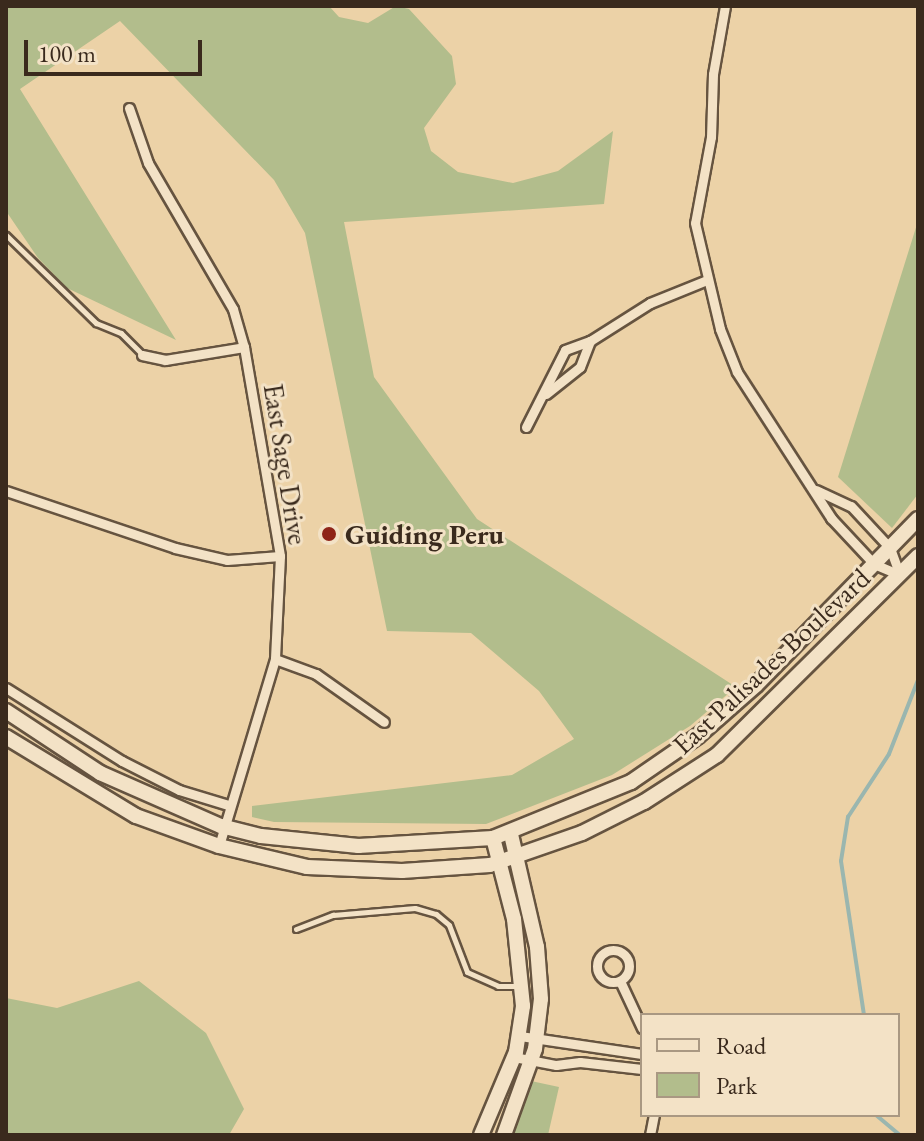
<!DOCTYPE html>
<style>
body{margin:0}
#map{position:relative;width:924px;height:1141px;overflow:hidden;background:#ecd2a7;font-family:"EB Garamond",serif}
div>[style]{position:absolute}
.green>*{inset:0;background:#b2bd8c}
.stream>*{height:4px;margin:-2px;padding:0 2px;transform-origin:2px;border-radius:2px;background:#9ab6af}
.roads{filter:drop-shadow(2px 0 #665440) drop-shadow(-2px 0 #665440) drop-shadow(0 2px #665440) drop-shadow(0 -2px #665440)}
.lane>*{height:5px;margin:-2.5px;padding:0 2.5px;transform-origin:2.5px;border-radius:2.5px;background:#f3e2c6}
.street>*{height:9px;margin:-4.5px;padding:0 4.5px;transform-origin:4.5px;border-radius:4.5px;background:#f3e2c6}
.street>.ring{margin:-4.5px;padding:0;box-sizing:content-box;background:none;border:9px solid #f3e2c6;border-radius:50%}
.secondary>*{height:14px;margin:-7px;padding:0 7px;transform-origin:7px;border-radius:7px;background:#f3e2c6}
.dots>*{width:22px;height:22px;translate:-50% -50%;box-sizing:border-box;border:4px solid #f3e2c6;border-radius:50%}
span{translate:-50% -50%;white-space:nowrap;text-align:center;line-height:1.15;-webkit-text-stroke:6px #f3e2c6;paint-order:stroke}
.street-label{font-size:28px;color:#3a2a1d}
.poi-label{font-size:28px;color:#3a2a1d;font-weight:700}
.left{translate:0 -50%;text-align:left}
.frame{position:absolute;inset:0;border:8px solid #3a2a1d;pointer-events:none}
.legend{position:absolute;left:640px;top:1013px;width:260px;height:104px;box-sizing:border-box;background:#f3e2c6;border:2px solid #a99882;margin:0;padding:10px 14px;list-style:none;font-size:24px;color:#3a2a1d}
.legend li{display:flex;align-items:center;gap:16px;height:40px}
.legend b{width:40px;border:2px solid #a99882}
.scale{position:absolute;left:24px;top:40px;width:178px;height:36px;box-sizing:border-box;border:4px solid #3a2a1d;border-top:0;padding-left:10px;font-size:24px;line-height:28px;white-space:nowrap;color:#3a2a1d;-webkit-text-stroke:6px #f3e2c6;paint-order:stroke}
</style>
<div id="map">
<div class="green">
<i style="clip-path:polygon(6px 6px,329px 6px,339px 17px,368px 23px,396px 6px,409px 9px,452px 56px,456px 84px,424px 128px,431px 151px,458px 172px,513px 183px,558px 171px,613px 131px,604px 204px,344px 222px,374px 377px,477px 519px,736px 687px,690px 726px,612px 775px,486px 824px,274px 822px,252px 817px,252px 806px,512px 775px,574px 739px,539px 691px,471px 633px,387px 631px,305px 233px,274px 180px,120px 21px,20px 89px,176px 340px,67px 288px,38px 258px,6px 211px)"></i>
<i style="clip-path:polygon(918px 221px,918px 494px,892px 528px,838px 477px)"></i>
<i style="clip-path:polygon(139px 981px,206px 1033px,244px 1109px,229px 1135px,6px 1135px,6px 998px,57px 1008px)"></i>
<i style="clip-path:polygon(531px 1081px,559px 1087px,548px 1135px,508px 1135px)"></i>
</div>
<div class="stream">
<i style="left:864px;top:1015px;width:156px;rotate:-98.5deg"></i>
<i style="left:841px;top:861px;width:45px;rotate:-81deg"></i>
<i style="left:848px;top:817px;width:75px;rotate:-56.9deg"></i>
<i style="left:889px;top:754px;width:79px;rotate:-68.6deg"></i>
<i style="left:876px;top:1115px;width:31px;rotate:40deg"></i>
</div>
<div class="roads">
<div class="lane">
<i style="left:6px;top:235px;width:126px;rotate:44.4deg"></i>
<i style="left:96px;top:323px;width:27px;rotate:22deg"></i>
<i style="left:121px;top:333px;width:30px;rotate:45deg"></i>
<i style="left:296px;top:929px;width:40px;rotate:-21deg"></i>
<i style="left:333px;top:915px;width:82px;rotate:-4.9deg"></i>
<i style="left:415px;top:908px;width:22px;rotate:16deg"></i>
<i style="left:436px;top:914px;width:17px;rotate:40deg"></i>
<i style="left:449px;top:925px;width:50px;rotate:69deg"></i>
<i style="left:467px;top:972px;width:34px;rotate:24deg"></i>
<i style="left:498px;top:986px;width:20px"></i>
</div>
<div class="street">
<i style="left:725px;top:6px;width:69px;rotate:100deg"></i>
<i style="left:713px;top:74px;width:63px;rotate:91.8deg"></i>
<i style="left:711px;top:137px;width:87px;rotate:100.5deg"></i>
<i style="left:695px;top:223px;width:109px;rotate:76.7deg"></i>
<i style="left:720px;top:329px;width:46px;rotate:68.4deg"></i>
<i style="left:737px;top:372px;width:174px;rotate:57.2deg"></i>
<i style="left:831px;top:518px;width:63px;rotate:46.9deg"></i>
<i style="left:874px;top:564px;width:28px;rotate:23deg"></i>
<i style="left:129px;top:108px;width:58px;rotate:70.9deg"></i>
<i style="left:148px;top:163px;width:169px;rotate:59.8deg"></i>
<i style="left:233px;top:309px;width:40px;rotate:74deg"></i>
<i style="left:244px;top:347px;width:212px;rotate:80.2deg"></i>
<i style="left:280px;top:556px;width:103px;rotate:92.8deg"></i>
<i style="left:275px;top:659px;width:195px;rotate:106.7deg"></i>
<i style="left:142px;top:355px;width:24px;rotate:12deg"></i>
<i style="left:165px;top:360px;width:80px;rotate:-9.3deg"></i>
<i style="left:546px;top:394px;width:43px;rotate:-38.5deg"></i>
<i style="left:580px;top:367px;width:28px;rotate:-69deg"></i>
<i style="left:526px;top:427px;width:86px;rotate:-63.1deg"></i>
<i style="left:565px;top:350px;width:27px;rotate:-20deg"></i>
<i style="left:590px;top:341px;width:71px;rotate:-32.3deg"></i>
<i style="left:650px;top:303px;width:61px;rotate:-22deg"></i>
<i style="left:816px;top:490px;width:38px;rotate:25deg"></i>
<i style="left:851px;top:506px;width:57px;rotate:47.1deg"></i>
<i style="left:890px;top:548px;width:29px;rotate:70deg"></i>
<i style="left:6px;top:491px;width:178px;rotate:18.6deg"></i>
<i style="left:175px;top:548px;width:53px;rotate:13deg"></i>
<i style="left:227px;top:560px;width:53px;rotate:-4.3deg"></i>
<i style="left:275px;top:659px;width:44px;rotate:20.1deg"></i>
<i style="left:316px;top:674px;width:83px;rotate:35.2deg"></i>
<i style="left:6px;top:688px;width:137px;rotate:32.2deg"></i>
<i style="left:122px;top:761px;width:64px;rotate:27deg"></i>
<i style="left:179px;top:790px;width:51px;rotate:17deg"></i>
<i class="ring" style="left:597px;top:950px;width:23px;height:23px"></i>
<i style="left:620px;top:981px;width:52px;rotate:64.9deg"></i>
<i style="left:520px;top:1036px;width:123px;rotate:8.4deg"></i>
<i style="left:514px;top:1057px;width:43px;rotate:10.8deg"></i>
<i style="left:556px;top:1065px;width:24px;rotate:-7deg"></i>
<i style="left:580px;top:1062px;width:62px;rotate:6.4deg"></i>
<i style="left:650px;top:1135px;width:20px;rotate:-79deg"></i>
</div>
<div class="secondary">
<i style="left:6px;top:711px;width:113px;rotate:33.4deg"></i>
<i style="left:100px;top:773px;width:132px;rotate:23.7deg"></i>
<i style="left:221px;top:826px;width:41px;rotate:14deg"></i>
<i style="left:261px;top:836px;width:98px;rotate:5.9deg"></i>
<i style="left:358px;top:846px;width:135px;rotate:-3.4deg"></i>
<i style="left:493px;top:838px;width:149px;rotate:-22.1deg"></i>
<i style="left:631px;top:782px;width:81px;rotate:-34.5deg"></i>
<i style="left:698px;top:736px;width:77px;rotate:-41.3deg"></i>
<i style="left:756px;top:685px;width:232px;rotate:-45.7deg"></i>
<i style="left:6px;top:737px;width:152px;rotate:31.3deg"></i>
<i style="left:136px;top:816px;width:88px;rotate:19.9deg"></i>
<i style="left:219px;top:846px;width:90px;rotate:13.4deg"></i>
<i style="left:307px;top:867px;width:95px;rotate:2.4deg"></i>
<i style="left:402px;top:871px;width:88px;rotate:-3.9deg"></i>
<i style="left:490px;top:865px;width:97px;rotate:-19.2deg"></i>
<i style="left:582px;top:833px;width:69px;rotate:-26.6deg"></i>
<i style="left:644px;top:802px;width:87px;rotate:-32.8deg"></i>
<i style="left:717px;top:755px;width:283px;rotate:-44.7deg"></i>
<i style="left:481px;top:1135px;width:90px;rotate:-67.1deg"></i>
<i style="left:516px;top:1052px;width:47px;rotate:-81.3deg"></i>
<i style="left:523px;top:1006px;width:87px;rotate:-95.9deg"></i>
<i style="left:514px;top:919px;width:84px;rotate:-104.5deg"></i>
<i style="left:504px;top:1135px;width:91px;rotate:-70.2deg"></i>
<i style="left:535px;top:1049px;width:50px;rotate:-83.2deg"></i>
<i style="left:541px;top:999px;width:52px;rotate:-94.4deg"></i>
<i style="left:537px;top:947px;width:116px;rotate:-103deg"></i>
</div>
</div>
<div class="dots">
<i style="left:329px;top:534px;background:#8f2418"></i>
</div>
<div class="street-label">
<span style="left:286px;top:464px;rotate:81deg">East Sage Drive</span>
<span style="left:771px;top:661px;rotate:-43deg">East Palisades Boulevard</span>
</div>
<div class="poi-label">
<span class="left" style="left:345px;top:534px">Guiding Peru</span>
</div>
<div class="frame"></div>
<ul class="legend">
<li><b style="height:10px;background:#f3e2c6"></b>Road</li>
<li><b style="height:22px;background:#b2bd8c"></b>Park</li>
</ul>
<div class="scale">100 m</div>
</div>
